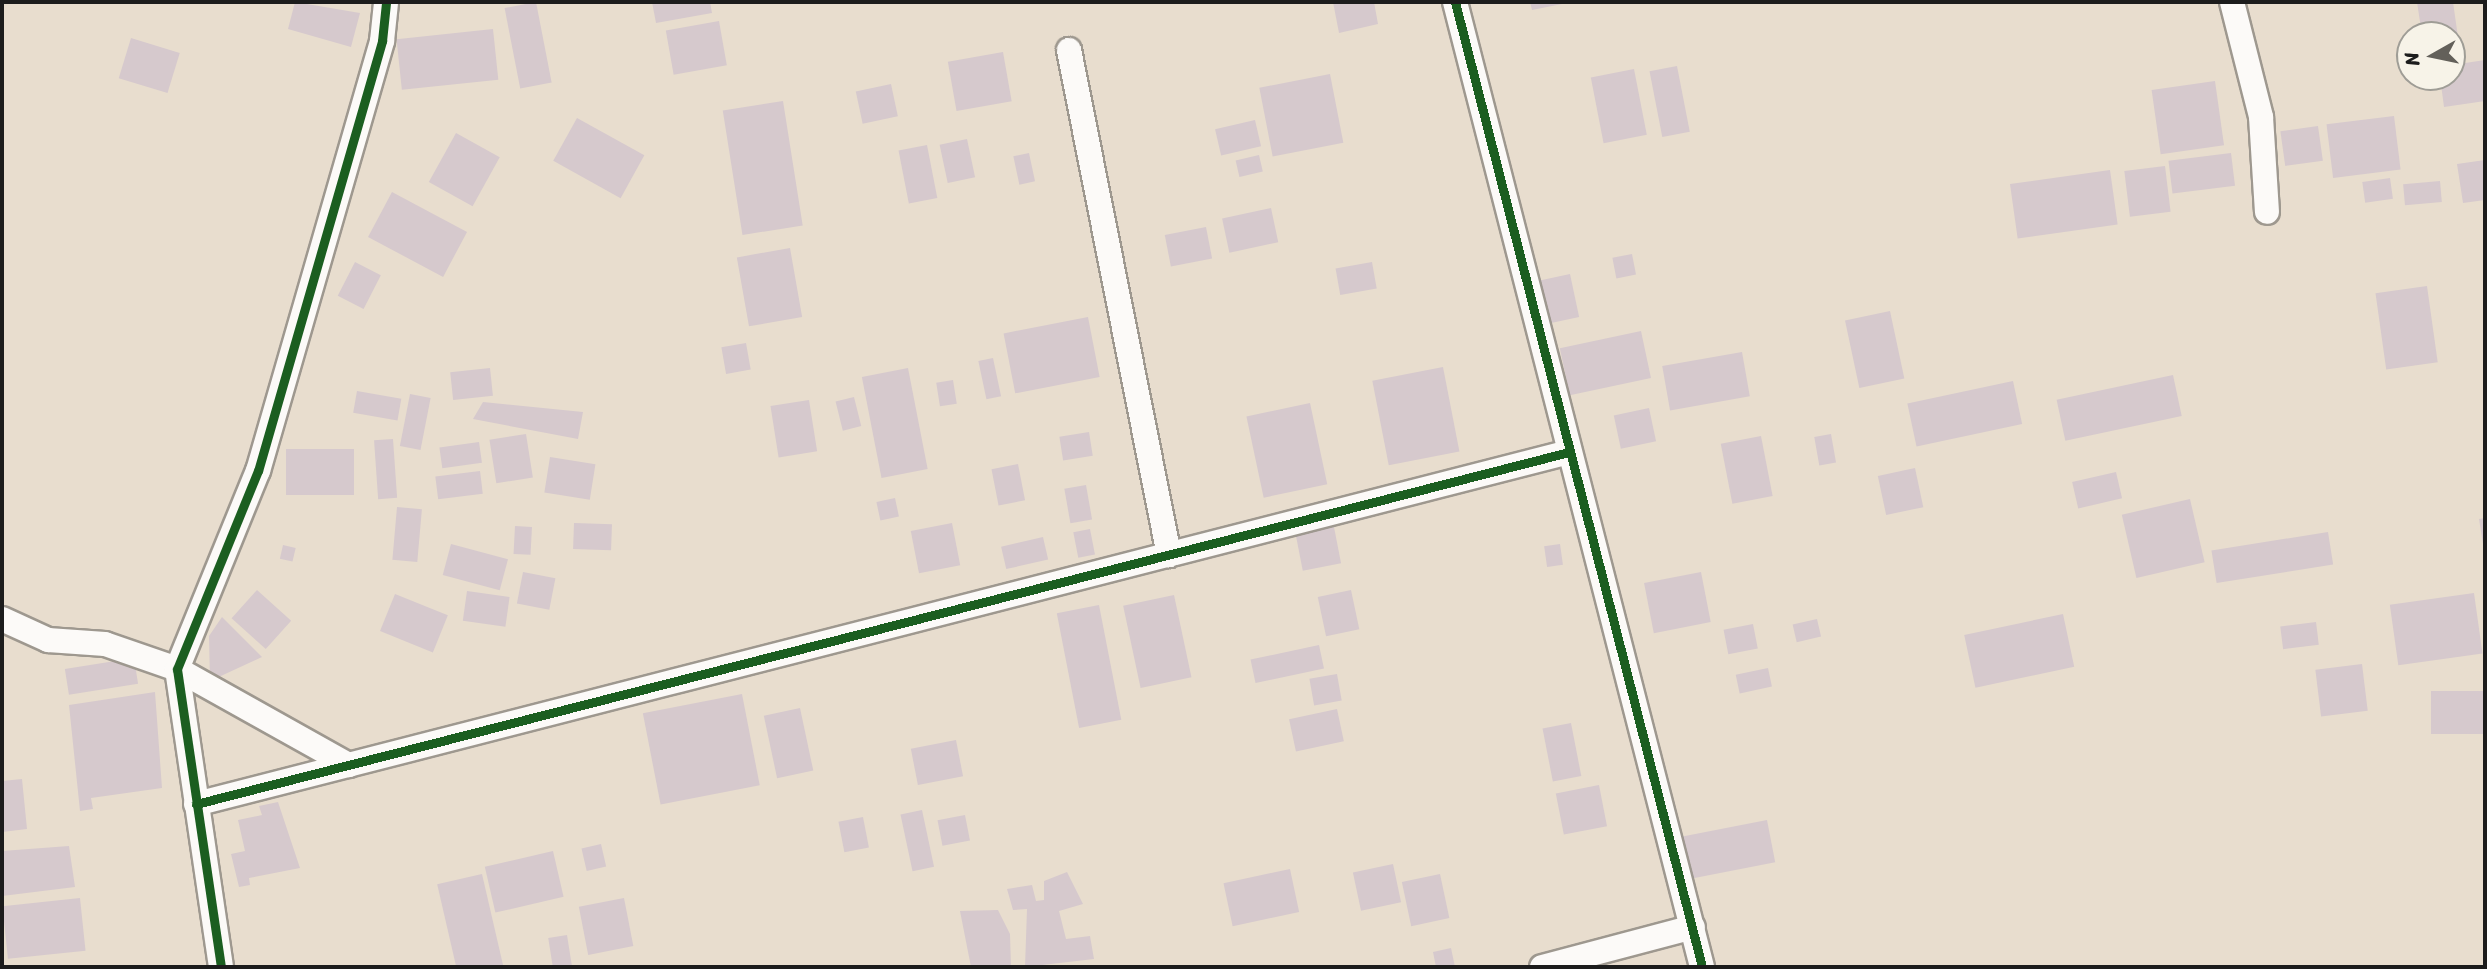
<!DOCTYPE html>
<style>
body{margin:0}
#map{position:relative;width:2487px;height:969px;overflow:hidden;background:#e8ddce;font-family:Sriracha,sans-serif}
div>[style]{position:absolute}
.building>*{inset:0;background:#d6c9cd;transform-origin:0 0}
.roads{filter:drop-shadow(2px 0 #9e988f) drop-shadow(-2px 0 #9e988f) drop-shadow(0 2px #9e988f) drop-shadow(0 -2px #9e988f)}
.minor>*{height:24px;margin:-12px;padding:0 12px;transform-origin:12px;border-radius:12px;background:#fcfaf8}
.cycleway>*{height:9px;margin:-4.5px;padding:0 4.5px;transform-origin:4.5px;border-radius:4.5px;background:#1b5e20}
span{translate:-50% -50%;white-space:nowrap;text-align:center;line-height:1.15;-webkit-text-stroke:7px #f7f3e8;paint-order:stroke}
.frame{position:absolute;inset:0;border:4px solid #1c1c1c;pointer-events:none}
.north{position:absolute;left:2396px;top:21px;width:70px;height:70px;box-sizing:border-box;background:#f7f3e8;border:2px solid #9f9d96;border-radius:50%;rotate:261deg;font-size:19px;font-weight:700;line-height:28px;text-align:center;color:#1c1c1c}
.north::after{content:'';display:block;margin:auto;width:24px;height:32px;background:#63605a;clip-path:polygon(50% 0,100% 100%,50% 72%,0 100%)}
</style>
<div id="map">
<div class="building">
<i style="clip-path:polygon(295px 2px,360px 13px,351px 47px,288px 29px)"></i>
<i style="left:536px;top:2px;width:82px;height:32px;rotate:79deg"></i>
<i style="clip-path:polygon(652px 2px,710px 2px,712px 13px,656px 23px)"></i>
<i style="clip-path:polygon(1333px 2px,1374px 2px,1378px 24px,1339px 33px)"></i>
<i style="clip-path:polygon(1530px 2px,1567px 2px,1567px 3px,1532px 10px)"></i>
<i style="clip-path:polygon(2417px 2px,2453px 2px,2461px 58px,2452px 59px,2452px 35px,2422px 35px)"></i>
<i style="left:719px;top:21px;width:45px;height:54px;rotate:80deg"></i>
<i style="left:493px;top:29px;width:51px;height:97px;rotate:84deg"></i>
<i style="left:131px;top:38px;width:51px;height:42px;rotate:17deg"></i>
<i style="left:1003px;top:52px;width:50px;height:56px;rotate:80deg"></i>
<i style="clip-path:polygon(2485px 60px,2485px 101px,2444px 107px,2440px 77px,2452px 77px,2452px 65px)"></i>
<i style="left:1677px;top:66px;width:67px;height:28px;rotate:79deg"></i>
<i style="left:1634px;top:69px;width:67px;height:44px;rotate:79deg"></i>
<i style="left:1330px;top:74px;width:70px;height:72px;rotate:79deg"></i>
<i style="left:2215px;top:81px;width:65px;height:64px;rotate:82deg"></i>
<i style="left:891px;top:84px;width:33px;height:36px;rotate:78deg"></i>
<i style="left:783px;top:101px;width:126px;height:61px;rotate:81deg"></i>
<i style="left:2394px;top:116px;width:54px;height:68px;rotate:83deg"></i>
<i style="left:577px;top:118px;width:77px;height:49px;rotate:29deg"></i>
<i style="left:1255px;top:120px;width:27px;height:41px;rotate:77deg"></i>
<i style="left:2318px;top:126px;width:35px;height:38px;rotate:82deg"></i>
<i style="left:456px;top:133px;width:50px;height:56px;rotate:29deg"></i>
<i style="left:967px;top:139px;width:39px;height:28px;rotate:78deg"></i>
<i style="left:927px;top:145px;width:54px;height:29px;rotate:79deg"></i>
<i style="left:1029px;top:153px;width:29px;height:16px;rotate:78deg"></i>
<i style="left:2231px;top:153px;width:33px;height:63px;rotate:83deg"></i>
<i style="left:1259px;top:155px;width:17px;height:24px;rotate:77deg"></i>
<i style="clip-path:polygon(2485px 160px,2485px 200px,2463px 203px,2457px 164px)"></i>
<i style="left:2165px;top:166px;width:46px;height:41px;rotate:83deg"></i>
<i style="left:2110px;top:170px;width:55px;height:101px;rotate:82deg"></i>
<i style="left:2390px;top:178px;width:21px;height:28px;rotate:82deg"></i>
<i style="left:2440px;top:181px;width:21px;height:37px;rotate:85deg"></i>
<i style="left:392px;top:192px;width:85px;height:51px;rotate:28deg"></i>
<i style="left:1271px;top:208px;width:35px;height:50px;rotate:78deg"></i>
<i style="left:1206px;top:227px;width:32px;height:42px;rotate:79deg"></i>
<i style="left:790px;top:248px;width:70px;height:54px;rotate:80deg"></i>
<i style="left:1632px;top:254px;width:21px;height:20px;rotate:79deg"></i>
<i style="left:355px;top:262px;width:29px;height:38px;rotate:27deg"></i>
<i style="left:1372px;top:262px;width:27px;height:37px;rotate:80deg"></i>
<i style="left:1570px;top:274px;width:44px;height:37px;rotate:78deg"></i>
<i style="left:2427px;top:286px;width:77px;height:52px;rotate:82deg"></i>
<i style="left:1890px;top:311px;width:69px;height:46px;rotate:78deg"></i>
<i style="left:1088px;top:317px;width:61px;height:86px;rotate:79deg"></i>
<i style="left:1641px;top:331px;width:48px;height:83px;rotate:78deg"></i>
<i style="left:746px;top:343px;width:27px;height:25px;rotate:80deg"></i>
<i style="left:1742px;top:352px;width:45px;height:81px;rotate:80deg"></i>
<i style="left:993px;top:358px;width:39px;height:15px;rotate:78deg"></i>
<i style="left:1443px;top:367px;width:86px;height:72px;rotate:79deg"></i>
<i style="left:490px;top:368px;width:28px;height:40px;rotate:84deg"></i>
<i style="left:908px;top:368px;width:103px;height:47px;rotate:79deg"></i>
<i style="left:2173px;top:375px;width:42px;height:119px;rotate:78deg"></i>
<i style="left:953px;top:380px;width:24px;height:17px;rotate:81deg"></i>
<i style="left:2013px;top:381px;width:44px;height:108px;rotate:78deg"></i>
<i style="left:357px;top:391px;width:45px;height:22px;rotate:10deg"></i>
<i style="left:410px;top:394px;width:21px;height:53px;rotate:11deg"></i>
<i style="left:854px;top:397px;width:30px;height:19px;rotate:76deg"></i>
<i style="left:809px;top:400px;width:52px;height:39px;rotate:81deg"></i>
<i style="clip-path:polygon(483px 402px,583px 412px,578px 439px,473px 419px)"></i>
<i style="left:1310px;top:403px;width:83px;height:65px;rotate:78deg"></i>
<i style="left:1649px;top:408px;width:34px;height:36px;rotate:78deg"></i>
<i style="left:1089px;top:432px;width:24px;height:30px;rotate:81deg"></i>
<i style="left:526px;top:434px;width:44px;height:37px;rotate:81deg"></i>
<i style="left:1831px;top:434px;width:29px;height:17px;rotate:80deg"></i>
<i style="left:1761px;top:436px;width:61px;height:41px;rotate:79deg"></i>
<i style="left:393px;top:439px;width:59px;height:19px;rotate:86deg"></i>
<i style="left:479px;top:442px;width:21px;height:40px;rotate:82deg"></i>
<i style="left:286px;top:449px;width:68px;height:46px"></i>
<i style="left:550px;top:457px;width:46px;height:36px;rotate:9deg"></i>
<i style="left:1018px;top:464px;width:37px;height:27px;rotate:79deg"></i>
<i style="left:1915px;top:468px;width:40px;height:38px;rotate:78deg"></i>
<i style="left:480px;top:471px;width:23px;height:45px;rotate:83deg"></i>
<i style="left:2116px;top:472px;width:27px;height:45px;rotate:77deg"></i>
<i style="left:1086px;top:485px;width:35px;height:22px;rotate:80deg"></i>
<i style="left:895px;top:498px;width:19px;height:19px;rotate:78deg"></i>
<i style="left:2190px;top:499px;width:65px;height:70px;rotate:77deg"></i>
<i style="left:397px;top:507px;width:25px;height:53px;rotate:5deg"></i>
<i style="clip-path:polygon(2485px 518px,2485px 550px,2484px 550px,2479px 519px)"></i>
<i style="left:574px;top:523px;width:38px;height:26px;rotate:2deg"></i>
<i style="left:952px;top:523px;width:43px;height:42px;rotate:79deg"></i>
<i style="left:515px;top:526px;width:17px;height:28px;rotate:3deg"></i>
<i style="left:1334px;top:527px;width:37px;height:39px;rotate:79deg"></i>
<i style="left:1090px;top:529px;width:26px;height:17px;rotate:79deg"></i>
<i style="left:2328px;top:532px;width:33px;height:118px;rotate:81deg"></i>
<i style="left:1043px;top:537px;width:23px;height:43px;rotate:77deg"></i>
<i style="left:451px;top:544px;width:59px;height:32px;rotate:15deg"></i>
<i style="left:1560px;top:544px;width:21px;height:16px;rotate:82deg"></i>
<i style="left:283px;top:545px;width:13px;height:14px;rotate:13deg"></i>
<i style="left:523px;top:572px;width:33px;height:32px;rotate:11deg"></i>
<i style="left:1701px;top:572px;width:51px;height:58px;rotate:79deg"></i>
<i style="left:257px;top:590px;width:46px;height:38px;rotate:42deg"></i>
<i style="left:1351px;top:590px;width:40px;height:34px;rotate:78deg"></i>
<i style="left:467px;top:591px;width:43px;height:30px;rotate:8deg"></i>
<i style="left:2474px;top:593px;width:61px;height:85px;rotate:82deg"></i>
<i style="left:395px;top:594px;width:57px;height:40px;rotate:22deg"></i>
<i style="left:1174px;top:595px;width:84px;height:52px;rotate:78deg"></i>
<i style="left:1099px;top:605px;width:117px;height:43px;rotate:79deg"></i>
<i style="left:2063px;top:614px;width:54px;height:101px;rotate:78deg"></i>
<i style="clip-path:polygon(222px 617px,262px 657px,210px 681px,209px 636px)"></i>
<i style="left:1817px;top:619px;width:18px;height:25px;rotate:77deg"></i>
<i style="left:2316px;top:622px;width:23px;height:36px;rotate:83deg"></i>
<i style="left:1753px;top:624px;width:25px;height:30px;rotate:79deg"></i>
<i style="left:1319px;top:645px;width:24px;height:70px;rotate:78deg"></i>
<i style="left:134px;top:658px;width:26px;height:70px;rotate:81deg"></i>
<i style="left:2362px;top:664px;width:47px;height:47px;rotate:83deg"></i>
<i style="left:1768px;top:668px;width:19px;height:33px;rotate:78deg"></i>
<i style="left:1337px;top:674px;width:27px;height:28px;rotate:80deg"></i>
<i style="left:2485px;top:691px;width:43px;height:54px;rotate:90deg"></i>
<i style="clip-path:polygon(155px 692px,162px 788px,91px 798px,93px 809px,80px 811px,69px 705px)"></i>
<i style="left:742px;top:694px;width:93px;height:101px;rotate:79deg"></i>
<i style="left:800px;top:708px;width:64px;height:37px;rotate:78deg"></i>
<i style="left:1337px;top:709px;width:33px;height:49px;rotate:78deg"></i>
<i style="left:1571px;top:723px;width:54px;height:29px;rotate:79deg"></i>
<i style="left:956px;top:740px;width:37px;height:46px;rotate:79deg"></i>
<i style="clip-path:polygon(22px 779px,27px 829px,2px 832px,2px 781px)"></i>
<i style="left:1599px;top:785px;width:42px;height:44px;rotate:79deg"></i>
<i style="clip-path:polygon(278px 802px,300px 868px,249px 878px,250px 885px,239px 887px,231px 854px,245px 851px,238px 820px,262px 815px,259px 806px)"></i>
<i style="left:922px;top:810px;width:58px;height:22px;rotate:78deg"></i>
<i style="left:965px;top:815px;width:26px;height:28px;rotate:79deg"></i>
<i style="left:863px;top:817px;width:31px;height:25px;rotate:79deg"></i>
<i style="left:1767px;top:820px;width:43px;height:90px;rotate:79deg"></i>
<i style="left:601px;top:844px;width:23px;height:20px;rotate:77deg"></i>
<i style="clip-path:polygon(69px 846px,75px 887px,2px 896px,2px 851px)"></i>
<i style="left:553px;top:851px;width:47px;height:70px;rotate:77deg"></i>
<i style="left:1393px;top:864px;width:39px;height:41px;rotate:78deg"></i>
<i style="left:1290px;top:869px;width:44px;height:68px;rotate:78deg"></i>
<i style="clip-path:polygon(1067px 872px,1083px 904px,1059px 911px,1066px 939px,1090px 936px,1094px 959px,1025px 967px,1027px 909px,1013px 910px,1007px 889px,1032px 885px,1036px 901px,1044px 900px,1044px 881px)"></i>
<i style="left:482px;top:874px;width:96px;height:46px;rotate:77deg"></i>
<i style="left:1440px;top:874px;width:45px;height:39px;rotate:78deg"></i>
<i style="left:80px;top:898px;width:53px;height:78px;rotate:84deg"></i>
<i style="left:624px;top:898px;width:49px;height:46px;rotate:79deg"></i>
<i style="clip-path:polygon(998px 910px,1010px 934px,1011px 967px,971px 967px,960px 911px)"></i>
<i style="left:567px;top:935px;width:32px;height:19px;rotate:81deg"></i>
<i style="clip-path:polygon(1451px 948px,1455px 967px,1436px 967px,1433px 952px)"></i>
</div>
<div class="roads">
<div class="minor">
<i style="left:1455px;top:2px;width:996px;rotate:75.64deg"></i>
<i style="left:2232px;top:2px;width:119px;rotate:75.8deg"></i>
<i style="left:2261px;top:117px;width:95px;rotate:86.4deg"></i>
<i style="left:1069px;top:50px;width:515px;rotate:78.8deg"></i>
<i style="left:2px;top:619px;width:51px;rotate:24.5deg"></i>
<i style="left:48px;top:640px;width:57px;rotate:4deg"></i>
<i style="left:105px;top:644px;width:76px;rotate:19.1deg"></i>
<i style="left:177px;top:669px;width:197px;rotate:29.2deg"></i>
<i style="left:196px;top:804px;width:1417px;rotate:-14.38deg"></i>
<i style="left:221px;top:967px;width:301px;rotate:-98.4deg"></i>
<i style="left:177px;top:669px;width:214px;rotate:-67.8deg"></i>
<i style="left:258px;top:471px;width:448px;rotate:-73.9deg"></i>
<i style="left:382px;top:41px;width:39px;rotate:-84deg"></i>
<i style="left:1542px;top:967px;width:156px;rotate:-14.8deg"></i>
</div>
</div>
<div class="cycleway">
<i style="left:1455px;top:2px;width:996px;rotate:75.64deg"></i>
<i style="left:196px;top:804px;width:1417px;rotate:-14.38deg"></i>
<i style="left:221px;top:967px;width:301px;rotate:-98.4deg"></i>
<i style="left:177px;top:669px;width:214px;rotate:-67.8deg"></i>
<i style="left:258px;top:471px;width:448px;rotate:-73.9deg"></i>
<i style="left:382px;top:41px;width:39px;rotate:-84deg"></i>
</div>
<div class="frame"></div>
<div class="north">N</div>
</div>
